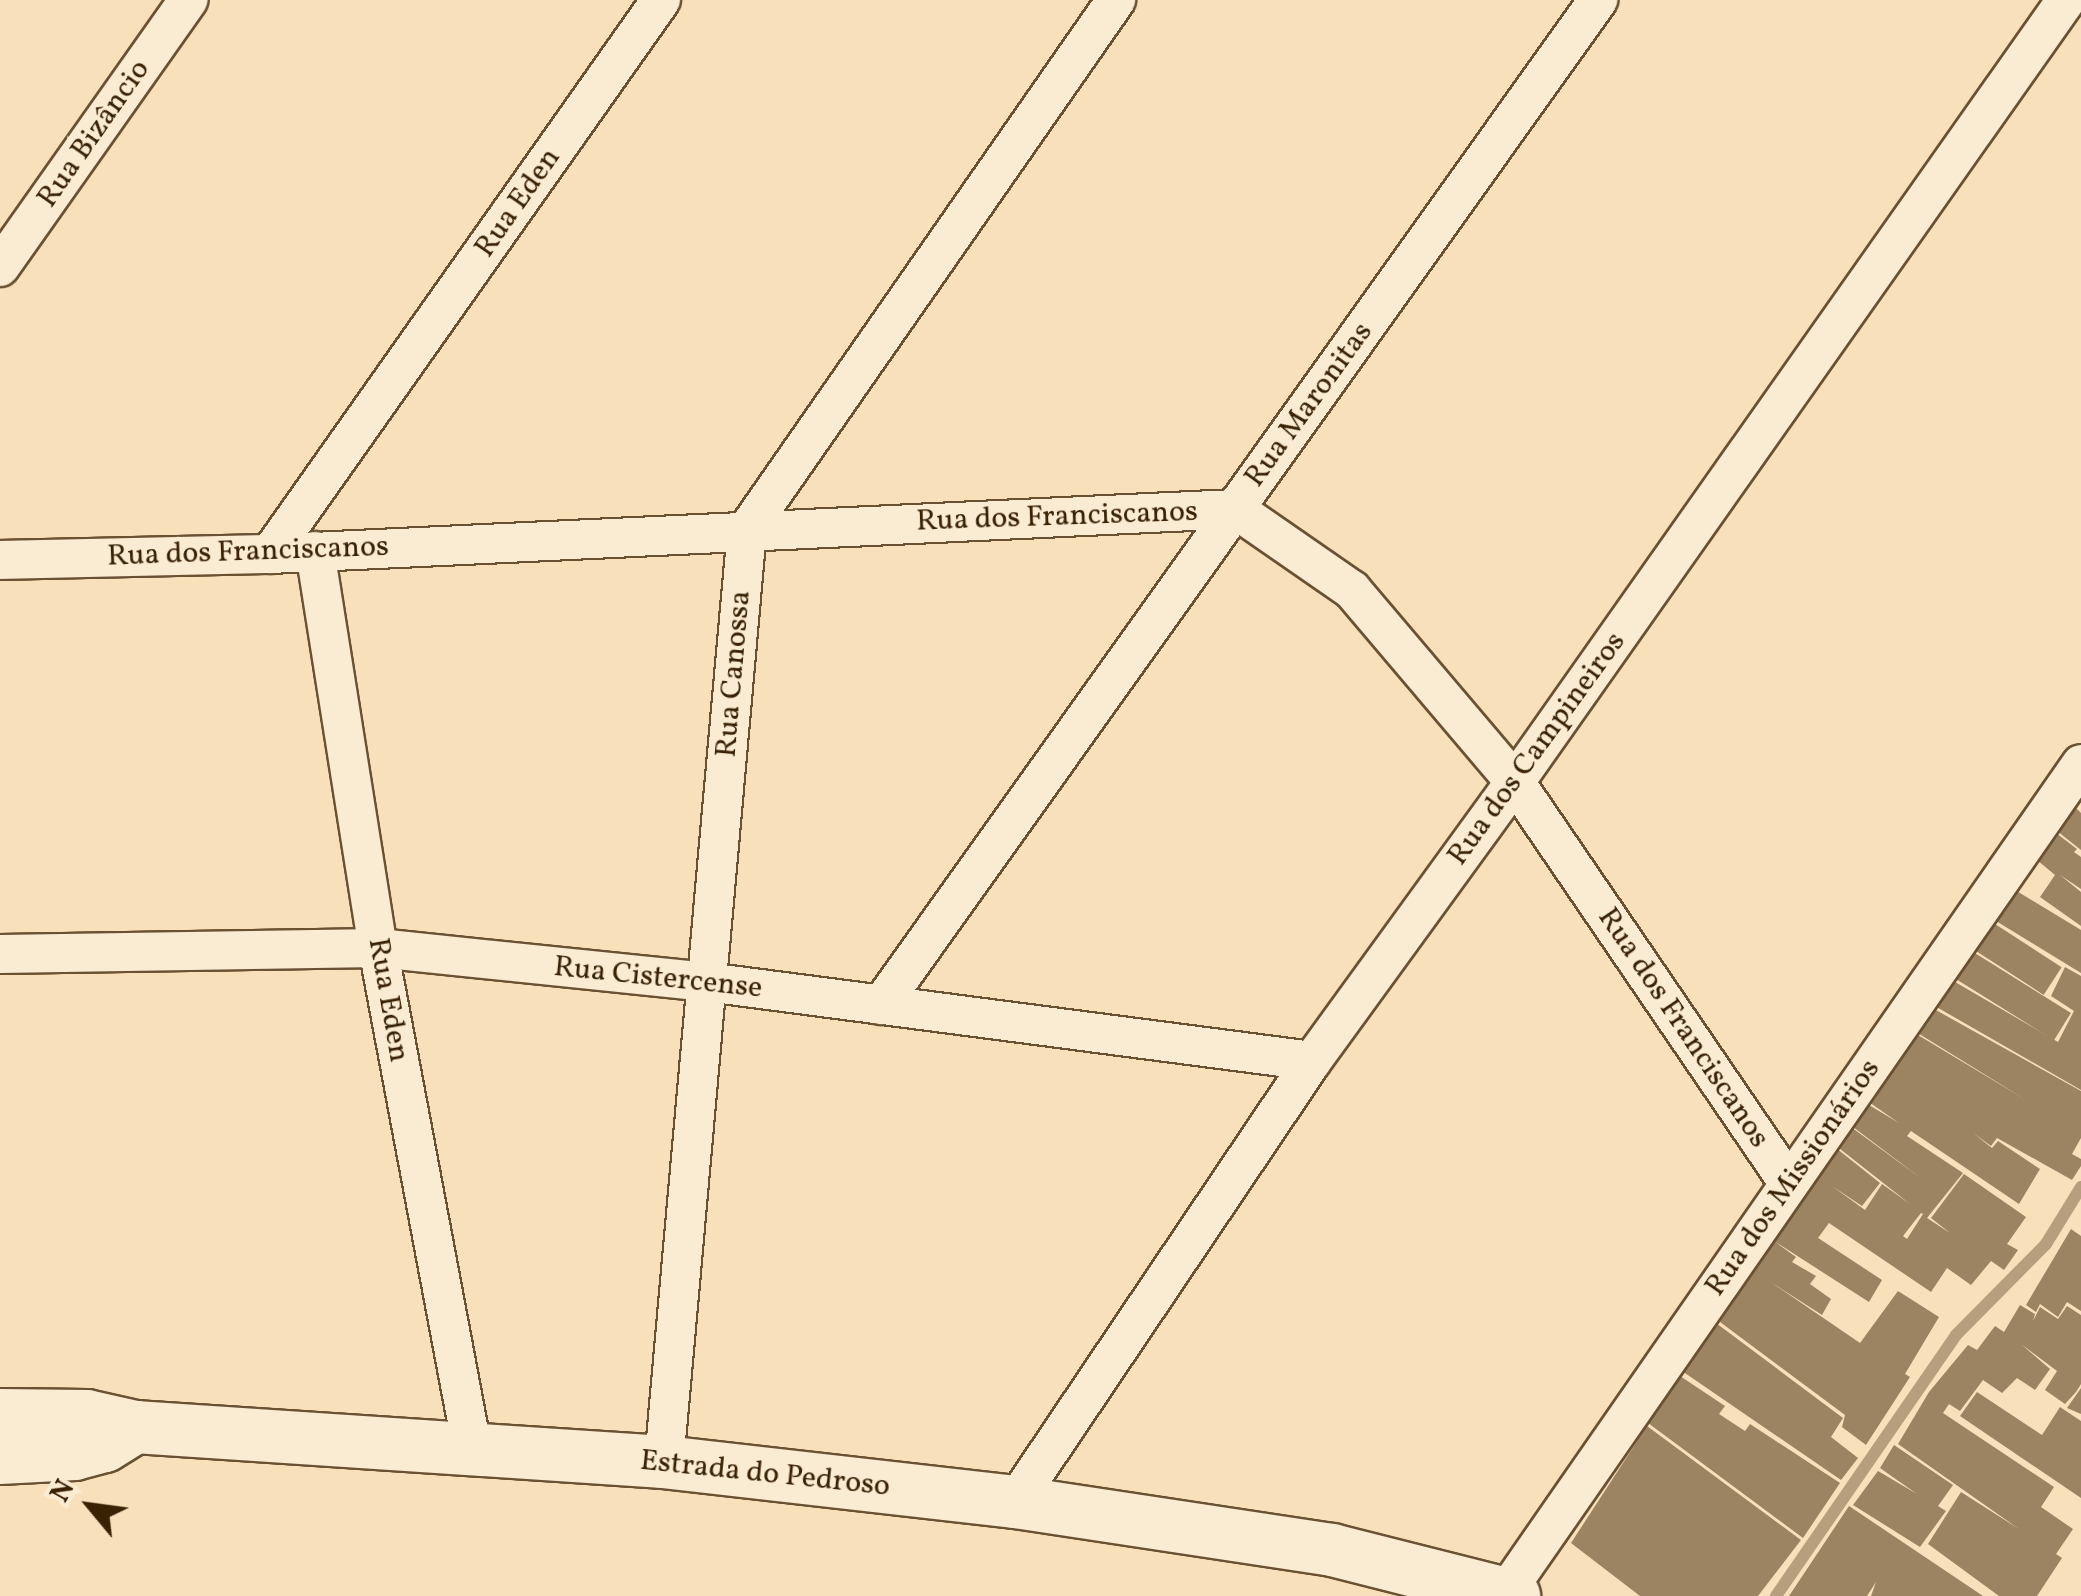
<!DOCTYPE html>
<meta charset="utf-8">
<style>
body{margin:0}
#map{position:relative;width:2081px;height:1596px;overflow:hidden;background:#f8e0bb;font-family:Vollkorn,serif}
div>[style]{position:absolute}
.stream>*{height:12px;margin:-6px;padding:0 6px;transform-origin:6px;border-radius:6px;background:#b79f7d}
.building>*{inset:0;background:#9c8463;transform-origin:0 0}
.roads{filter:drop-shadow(2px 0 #695132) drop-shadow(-2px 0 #695132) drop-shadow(0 2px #695132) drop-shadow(0 -2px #695132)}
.minor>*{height:38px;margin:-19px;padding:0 19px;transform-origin:19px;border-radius:19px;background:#faebd3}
.secondary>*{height:52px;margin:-26px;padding:0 26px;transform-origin:26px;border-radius:26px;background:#faebd3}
span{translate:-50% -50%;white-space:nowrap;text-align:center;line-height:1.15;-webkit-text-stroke:8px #faebd3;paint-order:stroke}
.street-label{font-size:30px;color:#392104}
.north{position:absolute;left:40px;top:1456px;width:100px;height:100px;-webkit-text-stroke:8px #faebd3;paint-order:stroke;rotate:299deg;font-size:28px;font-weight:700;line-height:40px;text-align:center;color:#392104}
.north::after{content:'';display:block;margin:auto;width:35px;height:45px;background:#392104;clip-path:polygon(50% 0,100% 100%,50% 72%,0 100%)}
</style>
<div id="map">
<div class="stream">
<i style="left:1776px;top:1596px;width:317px;rotate:-55.4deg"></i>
<i style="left:1956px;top:1335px;width:128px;rotate:-45.3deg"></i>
<i style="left:2046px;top:1244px;width:67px;rotate:-58.4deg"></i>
</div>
<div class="building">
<i style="clip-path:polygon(2076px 808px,2081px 813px,2081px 850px,2057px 831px)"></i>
<i style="clip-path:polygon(2056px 833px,2077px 849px,2074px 852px,2081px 857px,2081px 889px,2060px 875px,2081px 892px,2081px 926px,2040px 897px,2055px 875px,2037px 860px)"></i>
<i style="clip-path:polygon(2015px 890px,2081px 930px,2081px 973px,1996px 921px)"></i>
<i style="left:1992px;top:922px;width:83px;height:33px;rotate:33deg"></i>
<i style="left:1970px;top:950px;width:119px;height:32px;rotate:32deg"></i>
<i style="clip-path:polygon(2065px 967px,2081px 976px,2081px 1090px,1933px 1005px,1950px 979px,2058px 1042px,2074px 1011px,2051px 996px)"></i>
<i style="clip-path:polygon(evenodd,1934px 1009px,2081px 1091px,2081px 1138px,2072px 1154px,2081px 1159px,2081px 1166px,2072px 1180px,1997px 1138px,1991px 1146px,1973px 1133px,1992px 1148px,1998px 1141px,2040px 1169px,2019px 1204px,1911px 1131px,1907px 1136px,1963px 1173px,1927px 1218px,1950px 1233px,1931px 1218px,1964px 1174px,2026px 1217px,2007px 1244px,2018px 1250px,2004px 1270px,1991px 1261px,1971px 1285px,1947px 1268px,1931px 1292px,1829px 1223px,1818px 1238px,1809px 1232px,1882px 1280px,1869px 1302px,1774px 1241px,1796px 1257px,1792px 1262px,1816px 1276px,1810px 1284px,1831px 1299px,1822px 1315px,1772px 1283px,1860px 1343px,1898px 1291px,1939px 1317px,1905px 1374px,1910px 1377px,1866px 1445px,1842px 1427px,1845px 1415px,1720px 1322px,1785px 1218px,1789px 1221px,1836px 1148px,1880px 1183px,1862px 1206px,1832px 1186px,1865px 1210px,1882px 1184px,1910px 1204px,1835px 1145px,1851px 1127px,1922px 1179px,1853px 1127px,1869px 1105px,1899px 1123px,1866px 1100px,1913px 1032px,2026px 1100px,1916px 1032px,1934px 1009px,1921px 1213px,1923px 1214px,1907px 1239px,1903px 1236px,1921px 1213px)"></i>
<i style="clip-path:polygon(2071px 1229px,2081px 1236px,2081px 1311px,2067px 1302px,2058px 1317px,2040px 1304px,2036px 1312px,2026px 1305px)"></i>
<i style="clip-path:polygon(2020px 1305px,2035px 1314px,2033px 1321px,2040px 1307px,2058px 1319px,2067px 1306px,2081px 1315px,2081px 1384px,2076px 1392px,2065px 1404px,2045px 1390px,2057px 1371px,2021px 1344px,2050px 1369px,2035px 1390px,2017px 1378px,2002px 1393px,1983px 1380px,1960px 1411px,1949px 1404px,1943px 1413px,2054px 1487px,2041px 1507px,2073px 1529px,2056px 1554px,2062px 1558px,2037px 1596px,1999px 1596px,1928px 1544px,1961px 1492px,2019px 1529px,1898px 1444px,1929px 1392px,1968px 1345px,1977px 1350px,1995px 1326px,2004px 1332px)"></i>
<i style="clip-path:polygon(1716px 1323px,1843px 1418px,1831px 1437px,1858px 1458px,1841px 1480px,1682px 1371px)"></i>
<i style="clip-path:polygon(1677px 1374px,1725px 1406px,1719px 1414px,1745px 1431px,1750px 1424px,1840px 1483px,1803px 1538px,1648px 1423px)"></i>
<i style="clip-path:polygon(2081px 1388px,2081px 1414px,2067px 1408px)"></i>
<i style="clip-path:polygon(1977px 1392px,2042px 1435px,2060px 1407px,2081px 1421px,2081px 1498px,1960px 1416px)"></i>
<i style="clip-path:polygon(1647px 1426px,1801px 1540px,1758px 1596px,1640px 1596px,1571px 1543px)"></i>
<i style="clip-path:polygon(1894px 1445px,1953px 1485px,1938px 1506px,1946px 1511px,1920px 1547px,1853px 1505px,1878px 1471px,1917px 1494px,1880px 1468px)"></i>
<i style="clip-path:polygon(1849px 1506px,1983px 1596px,1871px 1596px,1876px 1582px,1867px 1596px,1789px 1596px)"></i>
</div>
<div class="roads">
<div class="minor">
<i style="left:0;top:267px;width:327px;rotate:-54.8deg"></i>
<i style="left:315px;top:551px;width:402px;rotate:81deg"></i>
<i style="left:378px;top:948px;width:509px;rotate:79.35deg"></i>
<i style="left:270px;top:554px;width:678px;rotate:-54.79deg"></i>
<i style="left:0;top:560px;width:270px;rotate:-1.3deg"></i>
<i style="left:270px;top:554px;width:966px;rotate:-2.67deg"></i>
<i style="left:1235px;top:509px;width:142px;rotate:34.7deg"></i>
<i style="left:1352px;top:590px;width:252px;rotate:49.7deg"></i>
<i style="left:1515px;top:782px;width:486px;rotate:55.7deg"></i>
<i style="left:0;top:954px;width:378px;rotate:-0.9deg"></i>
<i style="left:378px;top:948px;width:331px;rotate:5.9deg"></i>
<i style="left:707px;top:982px;width:610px;rotate:7.44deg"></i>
<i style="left:881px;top:1005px;width:1235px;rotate:-54.49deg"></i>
<i style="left:664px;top:1462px;width:936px;rotate:-84.91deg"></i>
<i style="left:747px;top:530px;width:646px;rotate:-55.15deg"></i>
<i style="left:1015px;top:1502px;width:532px;rotate:-56.04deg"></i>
<i style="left:1312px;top:1061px;width:345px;rotate:-54deg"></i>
<i style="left:1515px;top:782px;width:957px;rotate:-54.83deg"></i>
<i style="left:1506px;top:1592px;width:1008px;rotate:-55.22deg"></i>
</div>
<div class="secondary">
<i style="left:0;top:1415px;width:87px;rotate:0.7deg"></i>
<i style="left:87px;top:1416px;width:49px;rotate:12.9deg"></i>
<i style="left:135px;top:1427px;width:530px;rotate:3.79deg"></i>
<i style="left:664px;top:1462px;width:353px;rotate:6.5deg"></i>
<i style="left:1015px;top:1502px;width:321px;rotate:8.6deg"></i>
<i style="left:1332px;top:1550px;width:188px;rotate:14.2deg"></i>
<i style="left:0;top:1458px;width:75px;rotate:-3.1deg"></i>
<i style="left:75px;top:1454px;width:31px;rotate:-15deg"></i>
<i style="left:105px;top:1446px;width:36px;rotate:-32deg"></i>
</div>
</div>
<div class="street-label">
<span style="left:94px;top:134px;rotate:-55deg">Rua Bizâncio</span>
<span style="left:518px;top:203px;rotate:-55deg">Rua Eden</span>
<span style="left:1309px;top:405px;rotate:-54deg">Rua Maronitas</span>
<span style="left:1057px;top:517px;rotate:-2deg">Rua dos Franciscanos</span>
<span style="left:248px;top:552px;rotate:-2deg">Rua dos Franciscanos</span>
<span style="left:734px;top:674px;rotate:-85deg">Rua Canossa</span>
<span style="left:1537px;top:749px;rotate:-54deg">Rua dos Campineiros</span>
<span style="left:658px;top:978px;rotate:6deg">Rua Cistercense</span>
<span style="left:388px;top:1000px;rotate:80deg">Rua Eden</span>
<span style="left:1683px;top:1028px;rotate:56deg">Rua dos Franciscanos</span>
<span style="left:1793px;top:1178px;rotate:-55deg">Rua dos Missionários</span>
<span style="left:765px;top:1474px;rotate:6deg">Estrada do Pedroso</span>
</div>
<div class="north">N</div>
</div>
